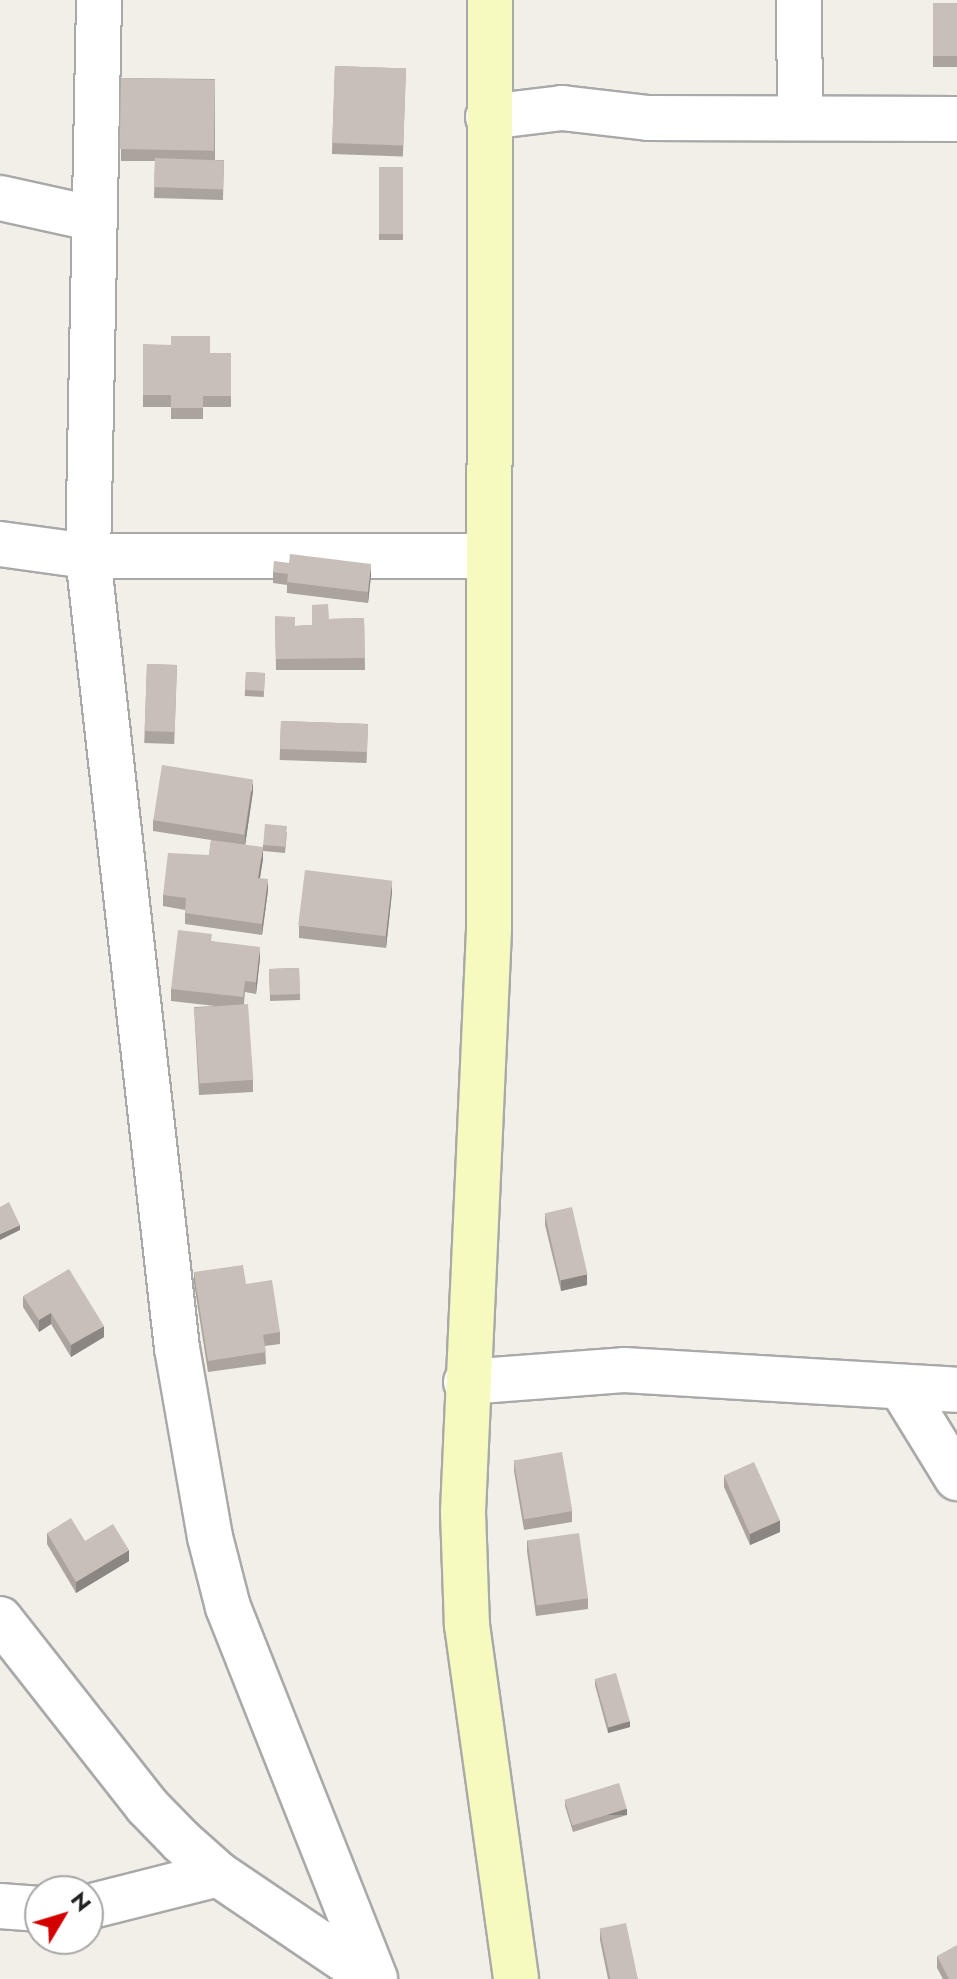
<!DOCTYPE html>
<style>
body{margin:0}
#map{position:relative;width:957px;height:1979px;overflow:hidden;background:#f2efe9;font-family:Jost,sans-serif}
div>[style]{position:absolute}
.roads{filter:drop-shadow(2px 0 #a9a9a9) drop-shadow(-2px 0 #a9a9a9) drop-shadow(0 2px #a9a9a9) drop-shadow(0 -2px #a9a9a9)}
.street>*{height:44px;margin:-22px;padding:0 22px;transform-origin:22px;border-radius:22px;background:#fff}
.secondary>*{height:44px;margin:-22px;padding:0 22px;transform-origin:22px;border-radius:22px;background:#f7fabf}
.wall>*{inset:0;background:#aba49e;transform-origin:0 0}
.shaded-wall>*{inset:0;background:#8b8681;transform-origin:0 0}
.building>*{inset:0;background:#c7bfb8;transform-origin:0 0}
span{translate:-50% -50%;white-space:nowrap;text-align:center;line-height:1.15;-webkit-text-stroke:6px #fff;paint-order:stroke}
.north{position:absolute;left:24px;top:1875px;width:80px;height:80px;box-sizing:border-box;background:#fff;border:2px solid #a7a7a7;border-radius:50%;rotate:52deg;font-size:22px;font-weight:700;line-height:32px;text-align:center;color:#222}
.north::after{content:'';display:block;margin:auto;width:28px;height:36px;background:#d40000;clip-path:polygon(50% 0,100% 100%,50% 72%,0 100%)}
</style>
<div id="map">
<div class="roads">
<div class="street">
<i style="left:99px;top:0;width:556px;rotate:91.13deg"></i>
<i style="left:88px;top:556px;width:797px;rotate:83.59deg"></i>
<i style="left:177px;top:1348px;width:192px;rotate:80.1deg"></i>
<i style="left:210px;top:1537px;width:72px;rotate:75.6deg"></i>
<i style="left:228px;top:1607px;width:400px;rotate:68.4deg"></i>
<i style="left:799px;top:0;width:117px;rotate:89.5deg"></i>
<i style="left:488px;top:117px;width:75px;rotate:-6.9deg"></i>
<i style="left:562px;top:108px;width:87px;rotate:6.6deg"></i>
<i style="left:648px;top:118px;width:309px;rotate:0.2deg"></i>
<i style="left:0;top:198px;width:93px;rotate:12.4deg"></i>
<i style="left:0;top:544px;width:89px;rotate:7.8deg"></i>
<i style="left:88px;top:556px;width:400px"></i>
<i style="left:466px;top:1382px;width:158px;rotate:-4.3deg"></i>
<i style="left:624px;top:1370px;width:334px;rotate:3.4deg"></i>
<i style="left:901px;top:1387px;width:107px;rotate:58.4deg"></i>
<i style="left:0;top:1619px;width:238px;rotate:51.8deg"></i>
<i style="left:147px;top:1806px;width:49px;rotate:45.8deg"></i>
<i style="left:181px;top:1841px;width:50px;rotate:41.7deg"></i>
<i style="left:218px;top:1874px;width:187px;rotate:34.1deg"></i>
<i style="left:0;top:1906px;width:40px;rotate:4.3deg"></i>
<i style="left:88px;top:1907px;width:134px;rotate:-14.2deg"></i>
</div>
<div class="secondary">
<i style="left:490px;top:0;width:930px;rotate:90.06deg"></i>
<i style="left:489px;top:930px;width:583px;rotate:92.56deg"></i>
<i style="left:463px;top:1512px;width:113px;rotate:88deg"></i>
<i style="left:467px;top:1625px;width:357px;rotate:82.1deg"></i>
</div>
</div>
<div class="wall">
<i style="left:933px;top:3px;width:24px;height:64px"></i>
<i style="left:335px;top:66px;width:71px;height:88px;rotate:2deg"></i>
<i style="clip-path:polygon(121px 78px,215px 79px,215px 160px,224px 160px,223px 200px,154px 198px,155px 161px,121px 161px)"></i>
<i style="left:379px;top:167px;width:24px;height:73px"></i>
<i style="clip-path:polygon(143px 344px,210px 353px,231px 353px,231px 407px,203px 407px,203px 419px,171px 419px,171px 407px,143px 407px)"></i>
<i style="clip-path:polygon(273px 572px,371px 575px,368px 603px,287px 593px,287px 585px,273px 583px)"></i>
<i style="clip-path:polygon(275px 616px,295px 626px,312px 625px,329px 619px,364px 618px,365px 670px,276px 670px)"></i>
<i style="left:147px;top:664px;width:30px;height:79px;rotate:2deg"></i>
<i style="left:246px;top:672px;width:19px;height:24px;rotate:3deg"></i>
<i style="left:281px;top:721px;width:87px;height:39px;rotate:2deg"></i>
<i style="clip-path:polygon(253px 791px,245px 845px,263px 859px,260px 878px,268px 890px,262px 935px,185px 924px,185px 910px,163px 906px,163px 895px,209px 855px,211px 840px,153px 831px,153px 820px)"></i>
<i style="clip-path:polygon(287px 832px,285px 853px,263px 851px,263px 845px)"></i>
<i style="clip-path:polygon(392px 892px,386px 948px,299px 938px,299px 926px)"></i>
<i style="clip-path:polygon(212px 941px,260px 958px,256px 994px,245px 992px,244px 1004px,253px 1080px,253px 1092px,199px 1095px,194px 1007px,215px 1006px,171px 1001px,171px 989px)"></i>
<i style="left:299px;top:968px;width:32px;height:30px;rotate:88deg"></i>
<i style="clip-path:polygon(545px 1213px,587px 1285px,561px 1291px,545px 1225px)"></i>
<i style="clip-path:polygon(194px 1272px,246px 1284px,280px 1332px,280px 1344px,265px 1346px,266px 1364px,208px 1372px,194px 1283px)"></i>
<i style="clip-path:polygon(23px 1296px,104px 1337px,71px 1357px,51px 1324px,39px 1332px,23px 1307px)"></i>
<i style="clip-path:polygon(514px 1460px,572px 1511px,572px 1522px,524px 1530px,514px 1471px)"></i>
<i style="clip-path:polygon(724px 1476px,780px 1532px,750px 1545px,724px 1487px)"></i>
<i style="clip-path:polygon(47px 1533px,85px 1541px,129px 1561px,76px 1593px,47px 1544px)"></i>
<i style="clip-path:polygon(527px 1540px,588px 1598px,588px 1609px,536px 1616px,527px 1551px)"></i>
<i style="clip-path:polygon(595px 1679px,630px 1727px,608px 1733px,595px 1685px)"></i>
<i style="clip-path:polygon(565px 1800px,627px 1815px,573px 1832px,565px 1806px)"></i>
<i style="clip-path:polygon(600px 1929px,638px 1979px,608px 1979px,600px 1940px)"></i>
<i style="clip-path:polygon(937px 1956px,957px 1979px,943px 1979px,937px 1968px)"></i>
</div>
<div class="shaded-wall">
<i style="clip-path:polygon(371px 564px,371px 575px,368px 603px,368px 592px)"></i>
<i style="clip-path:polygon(253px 780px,253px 791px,245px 846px,245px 835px)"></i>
<i style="clip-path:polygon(263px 847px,263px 859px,258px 889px,258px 878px)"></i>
<i style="clip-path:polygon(268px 879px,268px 890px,262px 935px,262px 924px)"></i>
<i style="clip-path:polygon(392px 880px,392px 892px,386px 948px,386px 936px)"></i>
<i style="clip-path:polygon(260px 947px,260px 958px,256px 994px,256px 982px)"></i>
<i style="clip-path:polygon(20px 1225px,20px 1230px,0 1240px,0 1234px)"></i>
<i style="clip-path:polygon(587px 1274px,587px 1285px,561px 1291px,561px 1280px)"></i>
<i style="clip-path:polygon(51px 1313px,51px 1324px,39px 1332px,39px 1320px)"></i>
<i style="clip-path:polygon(104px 1326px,104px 1337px,71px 1357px,71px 1345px)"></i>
<i style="clip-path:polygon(780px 1520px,780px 1532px,750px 1545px,750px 1534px)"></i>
<i style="clip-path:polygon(129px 1550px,129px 1561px,76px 1593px,76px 1582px)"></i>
<i style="clip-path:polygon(630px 1721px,630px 1727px,608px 1733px,608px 1728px)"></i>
<i style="left:627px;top:1809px;width:6px;height:57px;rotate:90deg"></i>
</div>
<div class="building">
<i style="left:933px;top:3px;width:24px;height:53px"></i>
<i style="left:335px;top:66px;width:71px;height:77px;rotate:2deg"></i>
<i style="left:121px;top:78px;width:94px;height:71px;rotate:1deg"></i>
<i style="left:155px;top:158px;width:69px;height:29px;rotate:2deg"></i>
<i style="left:379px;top:167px;width:24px;height:67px"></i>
<i style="clip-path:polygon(171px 336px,210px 336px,210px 353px,231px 353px,231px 396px,203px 396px,203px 408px,171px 408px,171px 395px,143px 395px,143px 344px,171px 345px)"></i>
<i style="clip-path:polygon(290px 554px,371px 564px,368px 592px,287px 582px,288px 574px,273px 572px,274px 561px,289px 563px)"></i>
<i style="clip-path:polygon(328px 604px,329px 619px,364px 618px,365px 658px,276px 659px,275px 616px,295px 617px,295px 626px,312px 625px,312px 605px)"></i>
<i style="left:147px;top:664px;width:30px;height:67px;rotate:2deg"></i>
<i style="left:246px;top:672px;width:19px;height:18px;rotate:3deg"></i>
<i style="left:281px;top:721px;width:87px;height:28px;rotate:2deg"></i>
<i style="left:162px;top:765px;width:92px;height:56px;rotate:9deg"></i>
<i style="left:265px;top:824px;width:22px;height:21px;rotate:5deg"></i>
<i style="clip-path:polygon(211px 840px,263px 847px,258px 878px,268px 879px,262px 924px,185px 913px,186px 898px,163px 895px,168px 853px,209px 855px)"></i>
<i style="left:305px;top:870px;width:88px;height:56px;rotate:7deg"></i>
<i style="clip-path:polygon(178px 930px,212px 934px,211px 941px,260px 947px,256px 982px,245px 981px,243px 997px,171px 989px)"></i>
<i style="left:299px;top:968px;width:26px;height:30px;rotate:88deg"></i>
<i style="left:248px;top:1004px;width:76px;height:54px;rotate:86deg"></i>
<i style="clip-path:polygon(9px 1202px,20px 1225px,0 1234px,0 1207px)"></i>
<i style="left:572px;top:1207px;width:69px;height:28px;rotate:77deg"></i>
<i style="clip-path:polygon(243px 1265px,246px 1284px,272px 1280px,280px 1332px,263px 1335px,266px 1352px,208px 1361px,194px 1272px)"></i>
<i style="clip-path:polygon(69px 1269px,104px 1326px,71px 1345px,51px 1313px,39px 1320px,23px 1296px)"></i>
<i style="left:562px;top:1452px;width:60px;height:49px;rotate:80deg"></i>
<i style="left:754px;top:1462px;width:64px;height:33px;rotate:66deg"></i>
<i style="clip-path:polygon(71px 1518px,85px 1541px,113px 1524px,129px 1550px,76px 1582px,47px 1533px)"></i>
<i style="left:579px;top:1533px;width:66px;height:52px;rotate:82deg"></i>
<i style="left:616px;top:1673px;width:50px;height:22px;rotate:74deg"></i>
<i style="left:619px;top:1783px;width:27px;height:57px;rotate:73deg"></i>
<i style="left:626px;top:1923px;width:57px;height:27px;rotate:78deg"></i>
<i style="clip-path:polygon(957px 1945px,957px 1979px,949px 1979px,937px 1956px)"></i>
</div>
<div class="north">N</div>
</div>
